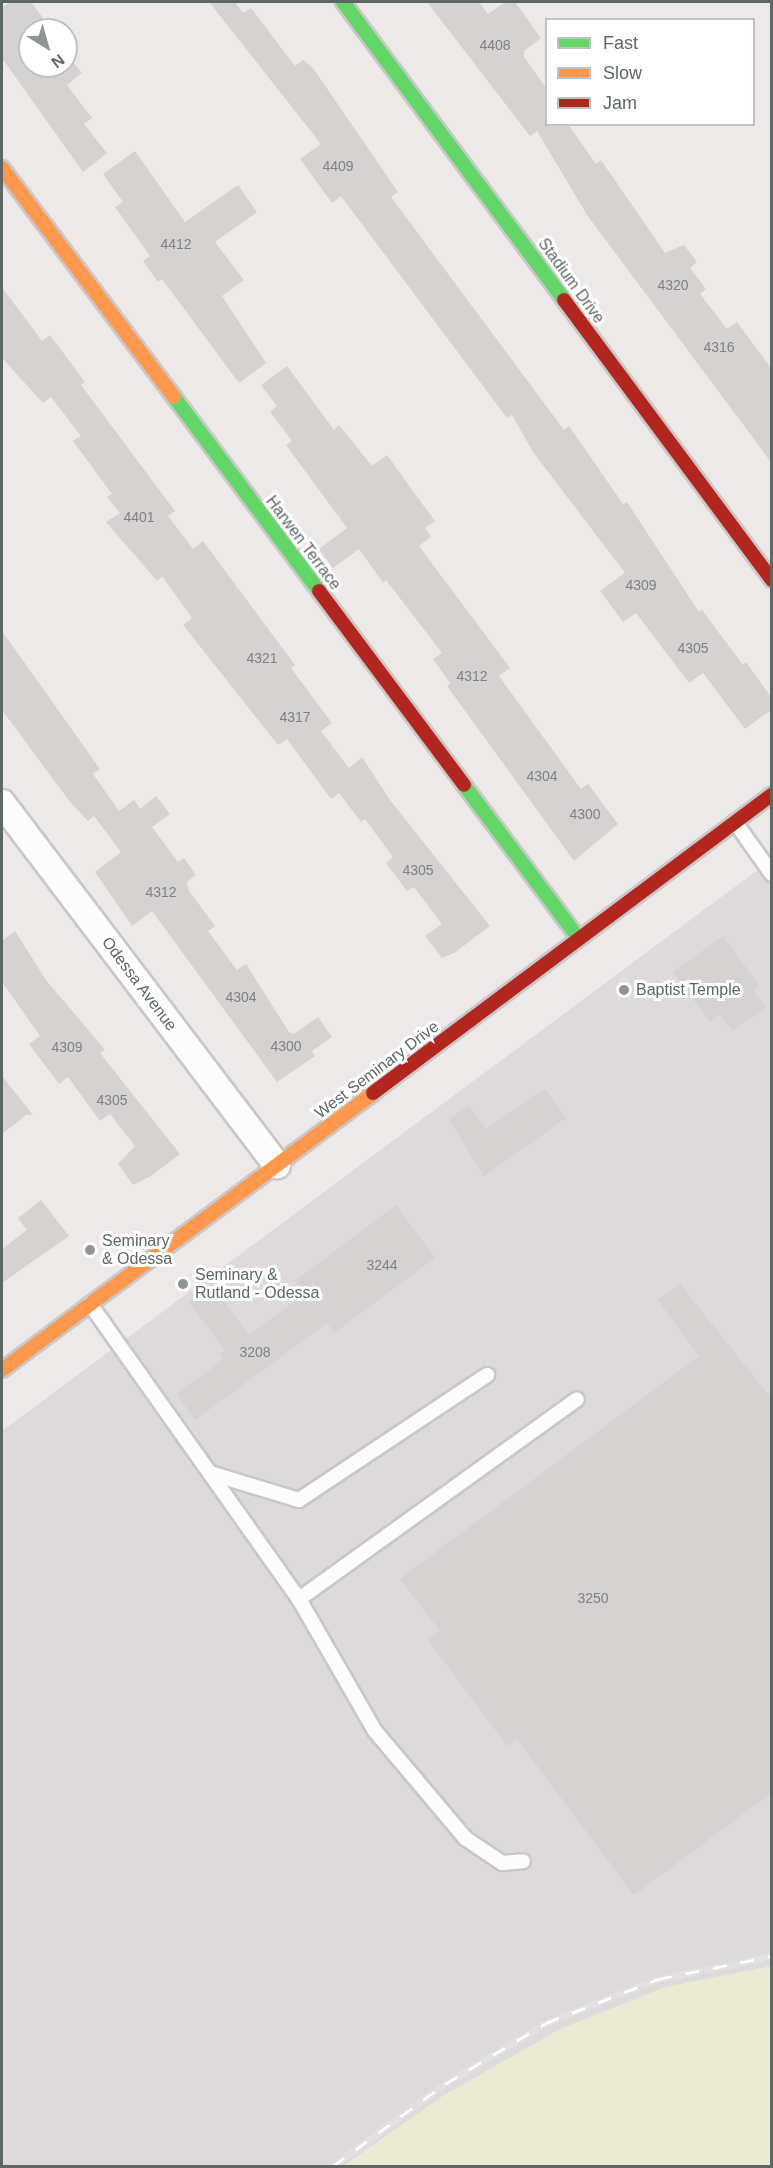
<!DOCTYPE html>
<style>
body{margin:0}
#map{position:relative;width:773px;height:2168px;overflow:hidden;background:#eee9e9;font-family:Arial,sans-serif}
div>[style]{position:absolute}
.industrial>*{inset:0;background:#ded9da}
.green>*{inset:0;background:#eaead2}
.building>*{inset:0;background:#d5d2d1}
.roads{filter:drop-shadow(2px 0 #c7c8c7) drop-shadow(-2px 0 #c7c8c7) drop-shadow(0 2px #c7c8c7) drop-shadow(0 -2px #c7c8c7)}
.lane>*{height:14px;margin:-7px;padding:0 7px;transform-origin:7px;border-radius:7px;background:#fcfcfc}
.street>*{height:26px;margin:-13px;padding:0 13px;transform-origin:13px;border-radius:13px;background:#fcfcfc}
.fast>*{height:14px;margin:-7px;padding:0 7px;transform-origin:7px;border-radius:7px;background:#63d668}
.slow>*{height:14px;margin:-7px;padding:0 7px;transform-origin:7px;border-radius:7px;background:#ff974d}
.jam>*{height:14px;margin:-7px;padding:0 7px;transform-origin:7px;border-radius:7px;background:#b3261e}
.rail>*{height:7px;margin-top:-3.5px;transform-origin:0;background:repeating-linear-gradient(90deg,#fff 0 14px,#e2e1e1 0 28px);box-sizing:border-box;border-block:2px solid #e2e1e1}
.dots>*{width:16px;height:16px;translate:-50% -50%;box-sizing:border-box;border:3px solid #fff;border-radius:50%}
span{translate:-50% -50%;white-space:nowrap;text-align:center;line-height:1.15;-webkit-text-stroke:6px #fff;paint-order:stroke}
.number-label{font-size:14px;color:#7c8480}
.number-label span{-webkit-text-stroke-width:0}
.street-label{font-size:16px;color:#5d6864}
.poi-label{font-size:16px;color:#5d6864}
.left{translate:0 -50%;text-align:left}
.frame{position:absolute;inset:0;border:3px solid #5d6864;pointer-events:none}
.legend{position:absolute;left:545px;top:18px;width:210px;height:108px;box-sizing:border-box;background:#fff;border:2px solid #bec3c1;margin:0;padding:8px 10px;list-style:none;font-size:18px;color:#5d6864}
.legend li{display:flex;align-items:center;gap:12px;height:30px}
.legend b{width:30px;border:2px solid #bec3c1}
.north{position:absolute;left:18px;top:18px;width:60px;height:60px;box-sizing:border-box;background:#fff;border:2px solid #bec3c1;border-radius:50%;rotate:143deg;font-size:16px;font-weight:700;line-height:24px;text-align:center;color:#5d6864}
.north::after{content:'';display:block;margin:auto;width:21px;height:27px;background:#909593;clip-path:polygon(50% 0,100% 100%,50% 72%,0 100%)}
</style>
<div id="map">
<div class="industrial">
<i style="clip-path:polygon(771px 860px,771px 2166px,2px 2166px,2px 1431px)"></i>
</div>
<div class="green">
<i style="clip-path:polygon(771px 1966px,771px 2166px,343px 2166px,444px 2095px,560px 2029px,665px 1987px)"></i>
</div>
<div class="building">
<i style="clip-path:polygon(10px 2px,31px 2px,52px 30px,30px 30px,30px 66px,66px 66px,66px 53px,82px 73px,67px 85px,92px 118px,84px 124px,107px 153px,83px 172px,2px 58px,2px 8px)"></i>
<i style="clip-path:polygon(209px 2px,235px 2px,243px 13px,251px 8px,295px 66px,303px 60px,313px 68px,398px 192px,391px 197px,564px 430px,569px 426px,623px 504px,627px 502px,699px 612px,702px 610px,743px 665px,746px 662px,771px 697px,771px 710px,745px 729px,703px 673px,689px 683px,636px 613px,623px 622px,600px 591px,625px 573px,533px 452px,512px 415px,507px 418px,341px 196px,332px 203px,300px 159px,321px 144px)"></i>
<i style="clip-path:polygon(427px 2px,479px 2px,488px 14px,505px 2px,515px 2px,541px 38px,524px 51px,524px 57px,546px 88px,546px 124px,568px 124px,596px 164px,601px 160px,665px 253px,684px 245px,697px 262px,690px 268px,706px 289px,700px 294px,727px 329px,737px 322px,771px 368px,771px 462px,587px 215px,537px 131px,530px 136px)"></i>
<i style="clip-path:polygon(135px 151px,185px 222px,238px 185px,257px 212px,215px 242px,244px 280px,222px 296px,266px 363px,239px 383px,162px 279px,158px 282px,143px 261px,150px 256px,115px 207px,123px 202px,103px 174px)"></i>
<i style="clip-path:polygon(2px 287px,42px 341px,50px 335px,85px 382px,81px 385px,175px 511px,168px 516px,193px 549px,203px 541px,295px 665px,291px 668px,332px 723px,321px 731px,349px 768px,362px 757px,390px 800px,490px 926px,454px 953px,442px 958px,425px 936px,442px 924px,414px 887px,407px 891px,386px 863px,393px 857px,365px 819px,361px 822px,339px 793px,331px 799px,287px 739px,278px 745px,183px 625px,192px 618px,162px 576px,157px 581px,106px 522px,120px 513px,107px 497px,112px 494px,73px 441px,81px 436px,51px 397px,43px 403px,2px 358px)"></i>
<i style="clip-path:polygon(287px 366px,334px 430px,339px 425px,372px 466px,387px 455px,410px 487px,435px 521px,425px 528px,431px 537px,419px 546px,510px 668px,499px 676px,581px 789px,588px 784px,618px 824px,574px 861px,447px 686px,450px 683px,433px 659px,442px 653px,386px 580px,383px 583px,359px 549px,333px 568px,319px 549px,347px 528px,286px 445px,292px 441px,270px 412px,277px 406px,261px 385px)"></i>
<i style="clip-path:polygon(2px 631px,100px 769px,93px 774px,119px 811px,134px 800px,140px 809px,156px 796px,170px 814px,152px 827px,178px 862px,184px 858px,196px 875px,187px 882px,189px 891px,215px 926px,208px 931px,237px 970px,246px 964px,289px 1032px,294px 1034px,318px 1017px,332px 1037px,312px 1051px,315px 1056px,277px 1082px,152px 911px,132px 926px,95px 872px,121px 852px,94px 816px,88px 821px,70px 802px,2px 710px)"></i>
<i style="clip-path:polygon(15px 931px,46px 980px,105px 1050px,100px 1053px,180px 1154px,151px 1176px,133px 1185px,118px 1164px,135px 1146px,110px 1114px,100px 1121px,68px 1077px,59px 1084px,29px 1044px,40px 1036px,2px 982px,2px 941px)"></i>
<i style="clip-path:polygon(723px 936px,759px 985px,753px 990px,766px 1007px,732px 1031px,720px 1014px,710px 1022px,673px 972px)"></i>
<i style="clip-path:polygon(2px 1076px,33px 1115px,26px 1115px,2px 1134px)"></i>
<i style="clip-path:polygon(545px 1089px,566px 1118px,484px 1176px,449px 1120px,468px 1105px,486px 1129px)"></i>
<i style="clip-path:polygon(41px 1200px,69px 1236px,2px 1283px,2px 1249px,27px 1230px,18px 1218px)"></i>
<i style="clip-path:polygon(396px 1205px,435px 1258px,334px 1333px,327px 1323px,195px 1420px,177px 1394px,223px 1360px,219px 1354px,225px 1350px,189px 1302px,212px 1285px,249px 1335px,305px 1294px,295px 1281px)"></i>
<i style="clip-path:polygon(680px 1284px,771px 1398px,771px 1793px,634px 1895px,517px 1739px,507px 1746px,428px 1640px,440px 1631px,400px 1579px,699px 1356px,658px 1300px)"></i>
</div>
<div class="roads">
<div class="lane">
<i style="left:735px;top:822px;width:64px;rotate:54.6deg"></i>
<i style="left:90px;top:1304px;width:362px;rotate:54.7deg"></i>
<i style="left:299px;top:1599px;width:342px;rotate:-35.7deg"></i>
<i style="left:210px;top:1473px;width:93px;rotate:16.9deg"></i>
<i style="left:299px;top:1500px;width:226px;rotate:-33.6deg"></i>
<i style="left:299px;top:1599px;width:152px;rotate:60.1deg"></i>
<i style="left:375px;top:1731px;width:140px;rotate:49.9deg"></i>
<i style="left:465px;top:1838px;width:45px;rotate:34deg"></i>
<i style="left:502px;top:1863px;width:21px;rotate:-5deg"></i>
</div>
<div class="street">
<i style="left:2px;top:803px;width:455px;rotate:52.8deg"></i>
</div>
<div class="fast">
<i style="left:343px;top:2px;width:371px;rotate:53.4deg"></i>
<i style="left:174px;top:397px;width:242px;rotate:53.2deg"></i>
<i style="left:464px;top:785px;width:192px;rotate:53.2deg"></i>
</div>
<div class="slow">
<i style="left:2px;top:168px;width:286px;rotate:53.1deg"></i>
<i style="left:2px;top:1370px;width:463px;rotate:-36.7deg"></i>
</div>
<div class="jam">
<i style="left:564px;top:300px;width:349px;rotate:53.4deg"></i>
<i style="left:319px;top:591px;width:242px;rotate:53.2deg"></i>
<i style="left:373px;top:1093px;width:498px;rotate:-36.8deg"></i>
</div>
</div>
<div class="rail">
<i style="left:333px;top:2166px;width:139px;rotate:-36.2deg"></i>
<i style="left:445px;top:2084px;width:118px;rotate:-31.1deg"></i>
<i style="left:546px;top:2023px;width:120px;rotate:-21.4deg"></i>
<i style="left:658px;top:1979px;width:116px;rotate:-11.4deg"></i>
</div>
<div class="dots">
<i style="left:624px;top:990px;background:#909593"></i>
<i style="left:90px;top:1250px;background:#909593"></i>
<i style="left:183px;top:1284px;background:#909593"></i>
</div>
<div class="number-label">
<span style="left:495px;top:45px">4408</span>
<span style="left:338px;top:166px">4409</span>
<span style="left:176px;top:244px">4412</span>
<span style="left:673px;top:285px">4320</span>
<span style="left:719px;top:347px">4316</span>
<span style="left:139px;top:517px">4401</span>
<span style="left:641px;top:585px">4309</span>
<span style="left:693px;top:648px">4305</span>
<span style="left:262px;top:658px">4321</span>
<span style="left:472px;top:676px">4312</span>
<span style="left:295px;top:717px">4317</span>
<span style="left:542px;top:776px">4304</span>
<span style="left:585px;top:814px">4300</span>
<span style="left:418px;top:870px">4305</span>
<span style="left:161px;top:892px">4312</span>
<span style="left:241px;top:997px">4304</span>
<span style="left:286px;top:1046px">4300</span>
<span style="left:67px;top:1047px">4309</span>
<span style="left:112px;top:1100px">4305</span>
<span style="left:382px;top:1265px">3244</span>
<span style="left:255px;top:1352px">3208</span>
<span style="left:593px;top:1598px">3250</span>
</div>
<div class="street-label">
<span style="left:571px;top:281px;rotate:54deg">Stadium Drive</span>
<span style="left:303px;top:543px;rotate:53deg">Harwen Terrace</span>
<span style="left:139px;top:984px;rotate:53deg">Odessa Avenue</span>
<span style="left:377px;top:1070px;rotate:-37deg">West Seminary Drive</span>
</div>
<div class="poi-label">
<span class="left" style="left:636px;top:990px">Baptist Temple</span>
<span class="left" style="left:102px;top:1250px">Seminary<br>&amp; Odessa</span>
<span class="left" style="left:195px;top:1284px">Seminary &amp;<br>Rutland - Odessa</span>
</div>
<div class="frame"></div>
<ul class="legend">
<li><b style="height:8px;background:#63d668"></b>Fast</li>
<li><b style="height:8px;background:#ff974d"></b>Slow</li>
<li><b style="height:8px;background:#b3261e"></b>Jam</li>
</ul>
<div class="north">N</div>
</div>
